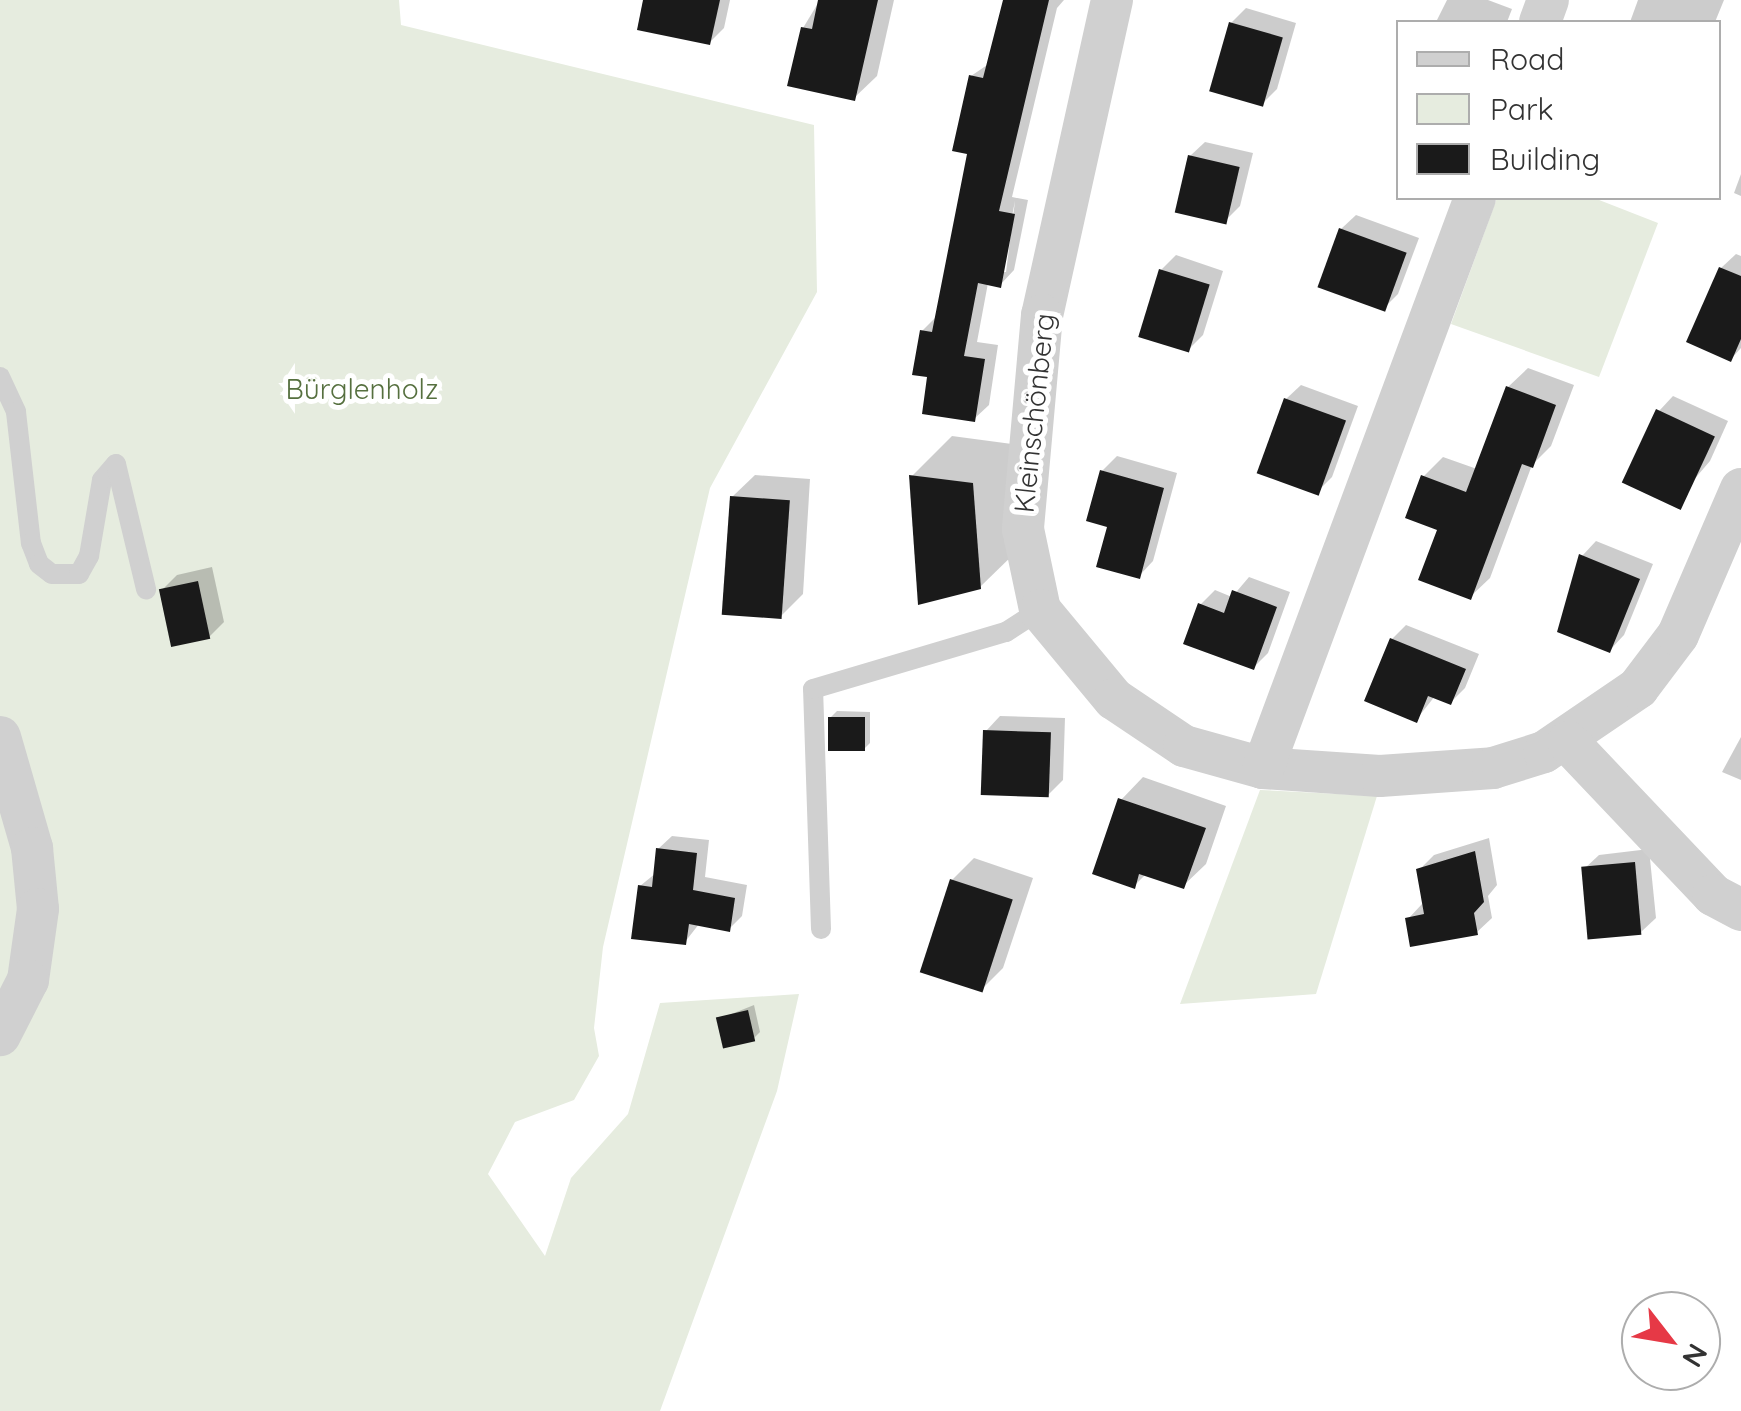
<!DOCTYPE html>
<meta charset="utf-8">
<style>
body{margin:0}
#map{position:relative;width:1741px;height:1411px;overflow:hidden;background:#fff;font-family:Quicksand,sans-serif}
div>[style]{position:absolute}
.green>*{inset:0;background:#e6ecdf}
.shadow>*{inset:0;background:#0003}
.building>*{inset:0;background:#1a1a1a;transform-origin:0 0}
.lane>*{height:20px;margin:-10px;padding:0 10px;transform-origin:10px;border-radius:10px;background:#d0d0d0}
.street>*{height:42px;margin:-21px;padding:0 21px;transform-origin:21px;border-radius:21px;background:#d0d0d0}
span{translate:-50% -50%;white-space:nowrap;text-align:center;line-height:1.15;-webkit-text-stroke:10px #fff;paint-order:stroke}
.park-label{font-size:28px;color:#56703f}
.street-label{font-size:28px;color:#333}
.legend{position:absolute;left:1396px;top:20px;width:325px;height:180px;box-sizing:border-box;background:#fff;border:2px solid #adadad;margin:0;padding:12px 18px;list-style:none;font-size:30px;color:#333}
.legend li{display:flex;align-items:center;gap:20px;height:50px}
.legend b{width:50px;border:2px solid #adadad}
.north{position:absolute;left:1621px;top:1291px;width:100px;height:100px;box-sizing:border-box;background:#fff;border:2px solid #adadad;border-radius:50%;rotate:121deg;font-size:28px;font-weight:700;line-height:40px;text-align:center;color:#333}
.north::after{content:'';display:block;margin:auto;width:35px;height:45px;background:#e63946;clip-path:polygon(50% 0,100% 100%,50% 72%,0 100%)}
</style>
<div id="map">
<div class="green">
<i style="clip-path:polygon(0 0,399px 0,401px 25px,814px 125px,817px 292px,710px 488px,603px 947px,594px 1028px,599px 1056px,574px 1100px,515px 1122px,488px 1174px,545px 1256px,571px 1178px,628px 1114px,660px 1003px,799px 994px,777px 1091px,660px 1411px,0 1411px)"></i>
<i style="clip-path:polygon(1497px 198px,1594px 198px,1658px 223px,1599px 377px,1451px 324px)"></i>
<i style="clip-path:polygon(1260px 790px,1377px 796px,1316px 994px,1180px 1004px)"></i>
</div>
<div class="shadow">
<i style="clip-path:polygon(646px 0,730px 0,724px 28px,709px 43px)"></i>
<i style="clip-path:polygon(820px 0,894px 0,877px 76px,854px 98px,803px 28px)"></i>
<i style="clip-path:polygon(evenodd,1005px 0,1064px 0,1057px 8px,1012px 197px,1028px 200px,1014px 270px,1000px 285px,988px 283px,977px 342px,998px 345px,989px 405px,974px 419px,930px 375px,922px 331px,938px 315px,970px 153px,971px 76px,990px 63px,1005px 0,1015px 201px,1006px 272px,1001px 272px,1015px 201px)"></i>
<i style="clip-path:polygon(1447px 0,1488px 0,1512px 9px,1507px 22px,1436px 22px)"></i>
<i style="clip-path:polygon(1638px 0,1724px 0,1715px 22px,1630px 22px)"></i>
<i style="clip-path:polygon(1246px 8px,1296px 23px,1277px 89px,1262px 104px,1231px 23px)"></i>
<i style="clip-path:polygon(1205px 142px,1253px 153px,1240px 206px,1225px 221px,1190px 156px)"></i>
<i style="clip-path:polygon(1741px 174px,1741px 196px,1734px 193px)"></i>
<i style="clip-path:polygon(1356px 215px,1419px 238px,1398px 294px,1384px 308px,1341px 229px)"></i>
<i style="clip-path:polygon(1736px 254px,1741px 256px,1741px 348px,1731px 359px,1721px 268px)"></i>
<i style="clip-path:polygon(1176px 255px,1223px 271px,1203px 335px,1188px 350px,1161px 270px)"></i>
<i style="clip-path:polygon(1528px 368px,1574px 385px,1551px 446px,1532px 465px,1490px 578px,1470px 597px,1424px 476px,1443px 457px,1477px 469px,1508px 387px)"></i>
<i style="clip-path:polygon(1301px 385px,1358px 406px,1332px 477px,1317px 492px,1286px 399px)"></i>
<i style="clip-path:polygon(1673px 396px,1728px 421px,1710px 461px,1674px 503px,1659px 411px)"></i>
<i style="clip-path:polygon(952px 436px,1012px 444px,1021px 547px,980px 587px,912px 476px)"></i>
<i style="clip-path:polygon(1117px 456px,1177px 473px,1153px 561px,1139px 576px,1110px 525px,1102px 471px)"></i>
<i style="clip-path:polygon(755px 475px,810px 479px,803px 594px,781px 616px,732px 497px)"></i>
<i style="clip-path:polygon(1596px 541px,1653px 564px,1624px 635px,1610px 650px,1582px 556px)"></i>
<i style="clip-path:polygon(212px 567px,224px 622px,209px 637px,162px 590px,177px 575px)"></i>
<i style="clip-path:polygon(1249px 577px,1290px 592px,1268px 653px,1254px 667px,1200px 605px,1215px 590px,1232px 597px)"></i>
<i style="clip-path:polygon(1406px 625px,1479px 654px,1465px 688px,1451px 702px,1435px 696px,1416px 720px,1392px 639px)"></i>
<i style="clip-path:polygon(837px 711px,870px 712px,870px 743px,863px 750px,830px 718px)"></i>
<i style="clip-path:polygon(1000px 716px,1065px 718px,1063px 780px,1048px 795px,986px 731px)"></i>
<i style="clip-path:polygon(1741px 737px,1741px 780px,1722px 772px)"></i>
<i style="clip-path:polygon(1143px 777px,1226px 806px,1206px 864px,1183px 886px,1147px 873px,1134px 886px,1121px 800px)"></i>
<i style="clip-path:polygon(672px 836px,709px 840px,705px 877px,747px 885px,742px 916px,729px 929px,699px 924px,685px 942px,640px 886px,656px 873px,658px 849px)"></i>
<i style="clip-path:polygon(1489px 838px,1497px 885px,1488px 896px,1492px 918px,1477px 932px,1408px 919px,1422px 904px,1419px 870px,1434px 855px)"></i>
<i style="clip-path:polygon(1649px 849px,1656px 918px,1641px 932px,1584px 869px,1599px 855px)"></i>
<i style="clip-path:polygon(974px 858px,1033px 878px,1003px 968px,981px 990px,952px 880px)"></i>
<i style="clip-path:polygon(754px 1005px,760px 1032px,754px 1038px,719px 1019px)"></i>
</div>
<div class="building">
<i style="clip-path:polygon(643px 0,720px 0,710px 45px,637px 30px)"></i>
<i style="clip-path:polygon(818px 0,878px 0,855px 101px,787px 86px,801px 27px,812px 29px)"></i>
<i style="clip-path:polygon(1003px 0,1049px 0,999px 211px,1015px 214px,1001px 288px,978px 283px,964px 356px,985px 359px,975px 422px,922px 414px,927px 377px,912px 375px,920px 330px,932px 332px,967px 154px,952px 151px,969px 75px,983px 78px)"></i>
<i style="left:1229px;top:22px;width:56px;height:72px;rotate:16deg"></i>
<i style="left:1188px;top:155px;width:53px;height:59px;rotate:13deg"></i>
<i style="left:1339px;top:228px;width:72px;height:63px;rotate:20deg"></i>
<i style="clip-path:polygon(1719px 267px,1741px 276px,1741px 339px,1731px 362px,1686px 342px)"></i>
<i style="left:1159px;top:269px;width:53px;height:71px;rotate:17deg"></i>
<i style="clip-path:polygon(1506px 386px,1556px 405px,1533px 468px,1522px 464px,1471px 600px,1418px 580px,1437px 530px,1405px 518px,1421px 475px,1466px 492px)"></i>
<i style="left:1284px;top:398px;width:66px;height:80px;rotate:20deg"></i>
<i style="left:1656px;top:409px;width:65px;height:81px;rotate:25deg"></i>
<i style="clip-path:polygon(1100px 470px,1164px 488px,1140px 579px,1096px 567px,1107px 527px,1086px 521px)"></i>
<i style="clip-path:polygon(909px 475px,973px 483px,981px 589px,918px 605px)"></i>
<i style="left:730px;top:496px;width:60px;height:119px;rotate:4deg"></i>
<i style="clip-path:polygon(1579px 554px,1640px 579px,1610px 653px,1557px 632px)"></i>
<i style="left:198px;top:581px;width:59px;height:40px;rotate:78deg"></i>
<i style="clip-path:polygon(1232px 590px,1277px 607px,1254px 670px,1183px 644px,1198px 603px,1224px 613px)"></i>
<i style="clip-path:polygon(1390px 638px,1466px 669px,1451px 705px,1428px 696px,1417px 723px,1364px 701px)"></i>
<i style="left:828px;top:717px;width:37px;height:34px"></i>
<i style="left:983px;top:730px;width:68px;height:65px;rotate:2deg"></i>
<i style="clip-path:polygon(1118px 798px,1206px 828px,1184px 889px,1139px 874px,1135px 889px,1092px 874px)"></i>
<i style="clip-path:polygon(656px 848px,697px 853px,693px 890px,735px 898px,730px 932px,689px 924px,686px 945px,631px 939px,638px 885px,652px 887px)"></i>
<i style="clip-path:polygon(1475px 851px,1484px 902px,1474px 913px,1478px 935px,1410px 947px,1405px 918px,1424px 914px,1416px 869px)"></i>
<i style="left:1635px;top:862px;width:73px;height:54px;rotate:85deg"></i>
<i style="left:950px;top:879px;width:66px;height:98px;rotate:18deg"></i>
<i style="left:748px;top:1010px;width:32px;height:33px;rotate:77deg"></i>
</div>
<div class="lane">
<i style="left:0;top:377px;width:38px;rotate:65deg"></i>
<i style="left:16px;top:412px;width:132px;rotate:83.5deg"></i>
<i style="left:31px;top:543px;width:22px;rotate:69deg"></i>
<i style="left:39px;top:564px;width:16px;rotate:38deg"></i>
<i style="left:52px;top:574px;width:27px"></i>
<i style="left:79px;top:574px;width:21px;rotate:-61deg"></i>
<i style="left:89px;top:556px;width:77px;rotate:-80.3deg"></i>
<i style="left:102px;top:480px;width:21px;rotate:-49deg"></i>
<i style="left:116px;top:464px;width:129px;rotate:76.5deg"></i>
<i style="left:821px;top:929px;width:240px;rotate:-91.9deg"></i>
<i style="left:813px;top:689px;width:201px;rotate:-16.5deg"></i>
<i style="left:1006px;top:632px;width:40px;rotate:-32.9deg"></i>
</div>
<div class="street">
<i style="left:1112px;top:0;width:323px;rotate:102.5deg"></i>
<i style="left:1042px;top:315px;width:215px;rotate:95.1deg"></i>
<i style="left:1023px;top:529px;width:83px;rotate:78.1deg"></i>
<i style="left:1040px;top:610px;width:116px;rotate:50.3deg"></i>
<i style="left:1114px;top:699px;width:84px;rotate:33.9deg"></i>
<i style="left:1184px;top:746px;width:82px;rotate:15.6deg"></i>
<i style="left:1263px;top:768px;width:117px;rotate:3.9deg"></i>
<i style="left:1380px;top:776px;width:113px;rotate:-4deg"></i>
<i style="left:1493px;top:768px;width:53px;rotate:-17.4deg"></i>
<i style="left:1544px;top:752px;width:114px;rotate:-34.2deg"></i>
<i style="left:1638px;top:688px;width:66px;rotate:-53deg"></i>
<i style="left:1678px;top:635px;width:159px;rotate:-66.7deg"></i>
<i style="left:1540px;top:22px;width:23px;rotate:-70deg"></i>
<i style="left:0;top:737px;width:116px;rotate:73.9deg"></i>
<i style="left:32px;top:848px;width:61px;rotate:84.4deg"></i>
<i style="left:38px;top:909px;width:72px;rotate:98deg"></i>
<i style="left:28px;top:980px;width:62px;rotate:117deg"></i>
<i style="left:1568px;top:742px;width:211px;rotate:46.5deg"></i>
<i style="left:1713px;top:895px;width:32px;rotate:28deg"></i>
<i style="left:1263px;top:768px;width:608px;rotate:-69.6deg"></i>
</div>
<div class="park-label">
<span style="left:362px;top:389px">Bürglenholz</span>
</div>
<div class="street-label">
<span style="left:1034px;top:413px;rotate:-84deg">Kleinschönberg</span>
</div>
<ul class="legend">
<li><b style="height:12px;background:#d0d0d0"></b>Road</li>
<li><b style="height:28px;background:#e6ecdf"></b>Park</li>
<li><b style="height:28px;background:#1a1a1a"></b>Building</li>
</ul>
<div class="north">N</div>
</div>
